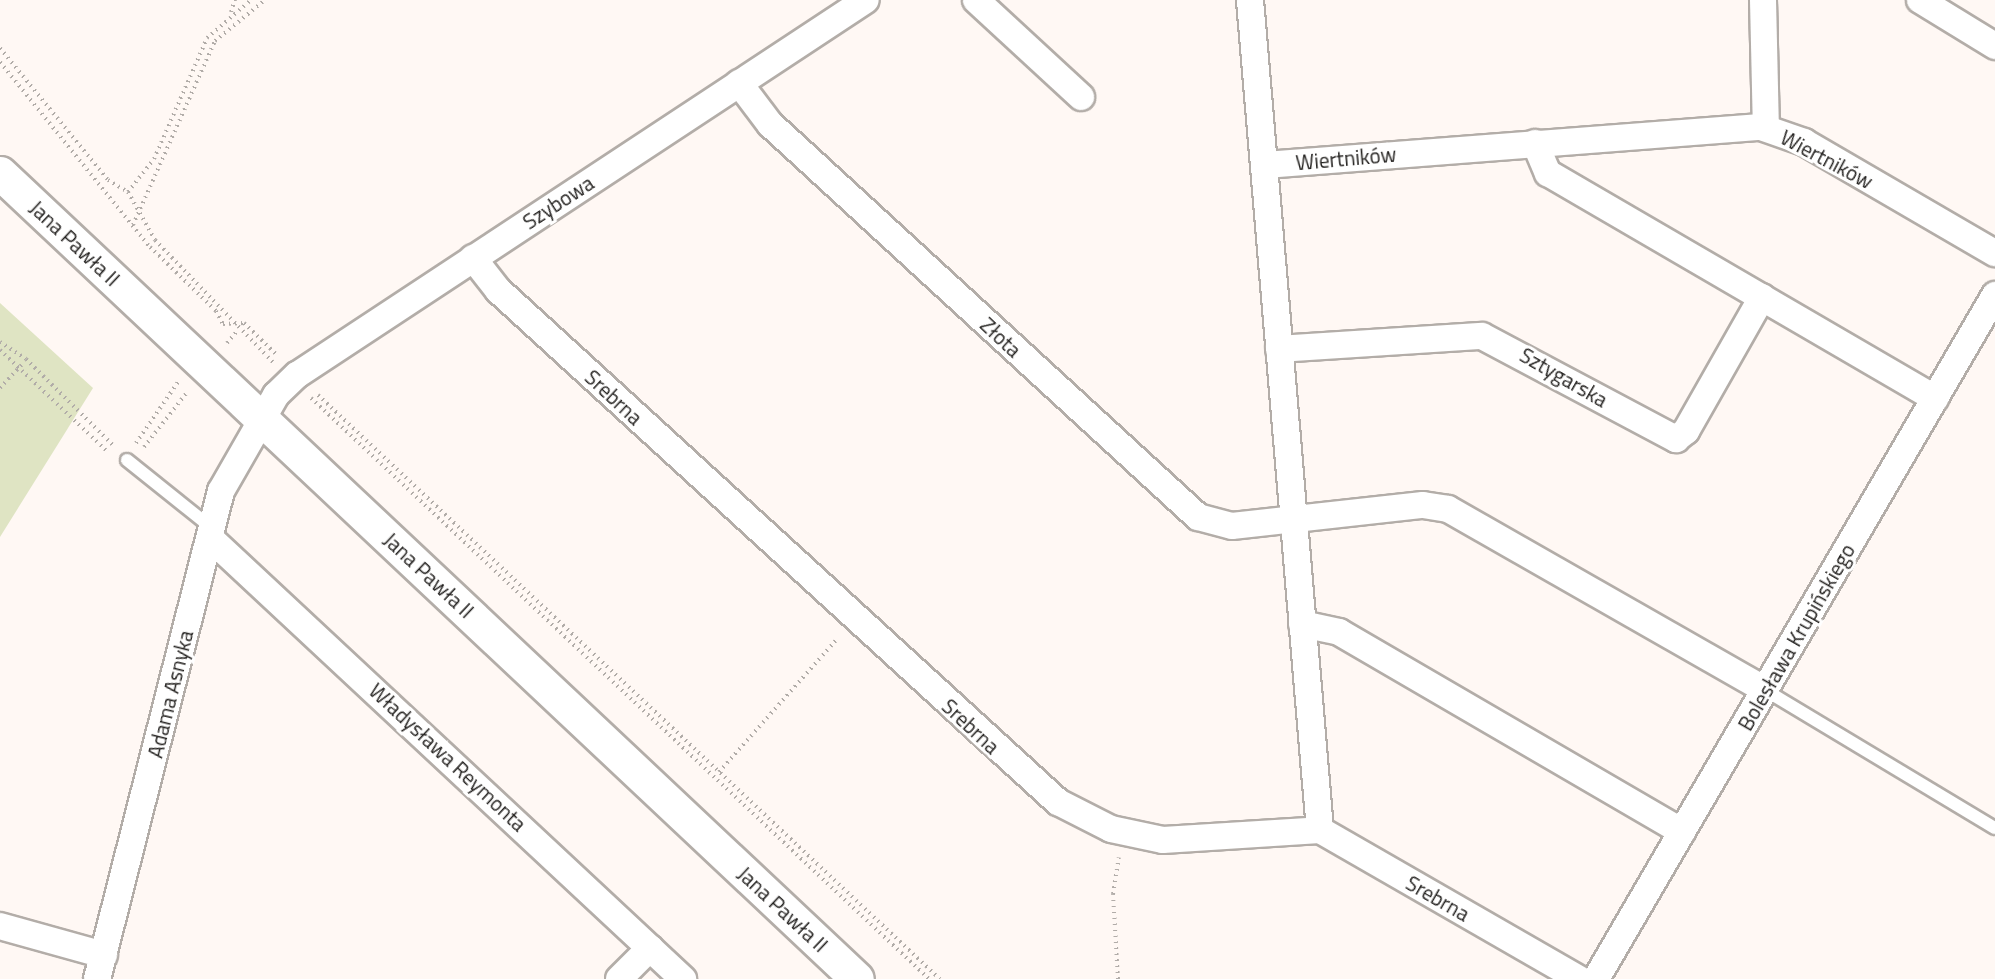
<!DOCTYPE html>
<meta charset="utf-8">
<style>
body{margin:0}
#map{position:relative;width:1995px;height:979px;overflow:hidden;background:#fff8f4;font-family:"Titillium Web",sans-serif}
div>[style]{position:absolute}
.green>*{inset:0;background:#dfe4c3}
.path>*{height:4px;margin-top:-2px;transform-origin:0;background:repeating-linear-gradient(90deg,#b1aca8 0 1.5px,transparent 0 6px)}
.roads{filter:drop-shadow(2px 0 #b3ada8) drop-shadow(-2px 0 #b3ada8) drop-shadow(0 2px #b3ada8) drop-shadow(0 -2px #b3ada8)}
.lane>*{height:12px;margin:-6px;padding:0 6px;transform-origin:6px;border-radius:6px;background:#fff}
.street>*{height:26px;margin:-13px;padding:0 13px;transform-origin:13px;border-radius:13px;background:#fff}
.secondary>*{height:33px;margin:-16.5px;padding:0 16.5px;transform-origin:16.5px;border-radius:16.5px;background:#fff}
span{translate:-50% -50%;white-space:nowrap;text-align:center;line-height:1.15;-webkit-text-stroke:6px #fff;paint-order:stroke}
.street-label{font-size:21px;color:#252321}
</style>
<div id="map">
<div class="green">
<i style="clip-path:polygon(0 303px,93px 388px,0 537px)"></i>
</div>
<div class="path">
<i style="left:231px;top:12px;width:13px;rotate:-72deg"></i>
<i style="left:0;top:48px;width:171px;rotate:50.7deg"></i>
<i style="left:108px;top:180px;width:23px;rotate:31deg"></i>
<i style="left:128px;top:192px;width:55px;rotate:60.6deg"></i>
<i style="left:155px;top:240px;width:170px;rotate:46deg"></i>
<i style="left:0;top:62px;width:238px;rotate:51deg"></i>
<i style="left:150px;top:247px;width:92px;rotate:44.1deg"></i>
<i style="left:216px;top:311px;width:15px;rotate:62deg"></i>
<i style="left:223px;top:324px;width:21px;rotate:-3deg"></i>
<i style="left:244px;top:323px;width:47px;rotate:44.1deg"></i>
<i style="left:128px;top:192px;width:42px;rotate:-51.8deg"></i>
<i style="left:154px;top:159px;width:132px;rotate:-66.3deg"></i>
<i style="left:207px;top:38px;width:58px;rotate:-40.8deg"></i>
<i style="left:133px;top:225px;width:201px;rotate:-66deg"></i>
<i style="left:215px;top:41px;width:65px;rotate:-39.4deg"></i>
<i style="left:0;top:342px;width:31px;rotate:33deg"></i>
<i style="left:26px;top:359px;width:124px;rotate:44.7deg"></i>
<i style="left:227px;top:343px;width:17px;rotate:-50deg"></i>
<i style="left:0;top:350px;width:149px;rotate:43.4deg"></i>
<i style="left:0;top:388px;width:33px;rotate:-47deg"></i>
<i style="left:318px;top:395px;width:853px;rotate:43.2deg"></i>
<i style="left:311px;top:398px;width:848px;rotate:43.23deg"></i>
<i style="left:136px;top:443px;width:74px;rotate:-55.5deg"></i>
<i style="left:144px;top:447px;width:71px;rotate:-51.8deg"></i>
<i style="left:719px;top:772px;width:179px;rotate:-48.4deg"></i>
<i style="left:1118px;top:979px;width:85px;rotate:-93.4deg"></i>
<i style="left:1113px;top:894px;width:37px;rotate:-81deg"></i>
</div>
<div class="roads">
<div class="lane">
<i style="left:127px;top:460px;width:109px;rotate:38.7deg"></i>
<i style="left:1765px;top:690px;width:268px;rotate:31deg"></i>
</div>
<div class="street">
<i style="left:976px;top:0;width:143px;rotate:42.7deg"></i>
<i style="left:1250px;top:0;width:833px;rotate:85.18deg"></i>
<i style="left:1763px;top:0;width:128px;rotate:88.7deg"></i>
<i style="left:1920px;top:0;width:88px;rotate:31.5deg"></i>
<i style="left:739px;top:83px;width:51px;rotate:52.9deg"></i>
<i style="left:770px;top:124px;width:581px;rotate:42.56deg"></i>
<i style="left:1198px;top:517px;width:35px;rotate:15deg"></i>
<i style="left:1232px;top:526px;width:192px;rotate:-6.3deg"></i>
<i style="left:1423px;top:505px;width:25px;rotate:9deg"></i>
<i style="left:1448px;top:509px;width:365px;rotate:29.7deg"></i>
<i style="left:1535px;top:143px;width:33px;rotate:67deg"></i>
<i style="left:1548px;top:173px;width:448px;rotate:30.2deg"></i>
<i style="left:1265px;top:165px;width:497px;rotate:-4.4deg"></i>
<i style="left:1761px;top:127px;width:46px;rotate:19.2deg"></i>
<i style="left:1804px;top:142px;width:221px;rotate:30.2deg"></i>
<i style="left:473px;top:258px;width:41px;rotate:52deg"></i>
<i style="left:498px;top:290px;width:759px;rotate:42.44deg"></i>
<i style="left:1058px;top:802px;width:59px;rotate:27deg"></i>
<i style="left:1111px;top:829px;width:53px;rotate:11.9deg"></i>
<i style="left:1163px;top:840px;width:157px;rotate:-3.6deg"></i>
<i style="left:1320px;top:830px;width:299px;rotate:29.9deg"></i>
<i style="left:1279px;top:349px;width:203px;rotate:-3.7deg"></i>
<i style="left:1482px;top:336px;width:220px;rotate:28deg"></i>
<i style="left:1676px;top:439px;width:13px;rotate:-39deg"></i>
<i style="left:1686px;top:431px;width:154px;rotate:-60.4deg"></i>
<i style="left:210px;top:538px;width:647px;rotate:42.99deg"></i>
<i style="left:1302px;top:624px;width:38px;rotate:12deg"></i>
<i style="left:1339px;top:632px;width:397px;rotate:30.2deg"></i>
<i style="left:0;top:926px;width:108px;rotate:15.6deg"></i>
<i style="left:97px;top:979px;width:504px;rotate:-75.74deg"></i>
<i style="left:221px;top:491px;width:111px;rotate:-60.2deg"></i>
<i style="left:276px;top:395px;width:29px;rotate:-44deg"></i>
<i style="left:297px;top:375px;width:681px;rotate:-33.39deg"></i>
<i style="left:619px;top:979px;width:44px;rotate:-45deg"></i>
<i style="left:1596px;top:979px;width:792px;rotate:-59.74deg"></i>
</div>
<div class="secondary">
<i style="left:0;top:173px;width:1176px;rotate:43.24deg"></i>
</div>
</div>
<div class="street-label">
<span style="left:1346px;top:158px;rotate:-5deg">Wiertników</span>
<span style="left:1827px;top:159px;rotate:28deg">Wiertników</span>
<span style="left:558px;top:202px;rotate:-33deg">Szybowa</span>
<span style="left:75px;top:243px;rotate:43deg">Jana Pawła II</span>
<span style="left:1001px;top:337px;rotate:43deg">Złota</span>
<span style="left:1564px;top:377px;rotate:30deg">Sztygarska</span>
<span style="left:614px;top:397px;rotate:43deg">Srebrna</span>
<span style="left:429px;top:575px;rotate:43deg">Jana Pawła II</span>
<span style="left:1796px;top:637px;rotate:-60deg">Bolesława Krupińskiego</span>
<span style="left:170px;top:694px;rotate:-76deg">Adama Asnyka</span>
<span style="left:971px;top:726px;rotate:43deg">Srebrna</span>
<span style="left:448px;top:757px;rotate:43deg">Władysława Reymonta</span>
<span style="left:1438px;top:898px;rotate:30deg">Srebrna</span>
<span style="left:783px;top:909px;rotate:43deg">Jana Pawła II</span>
</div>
</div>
